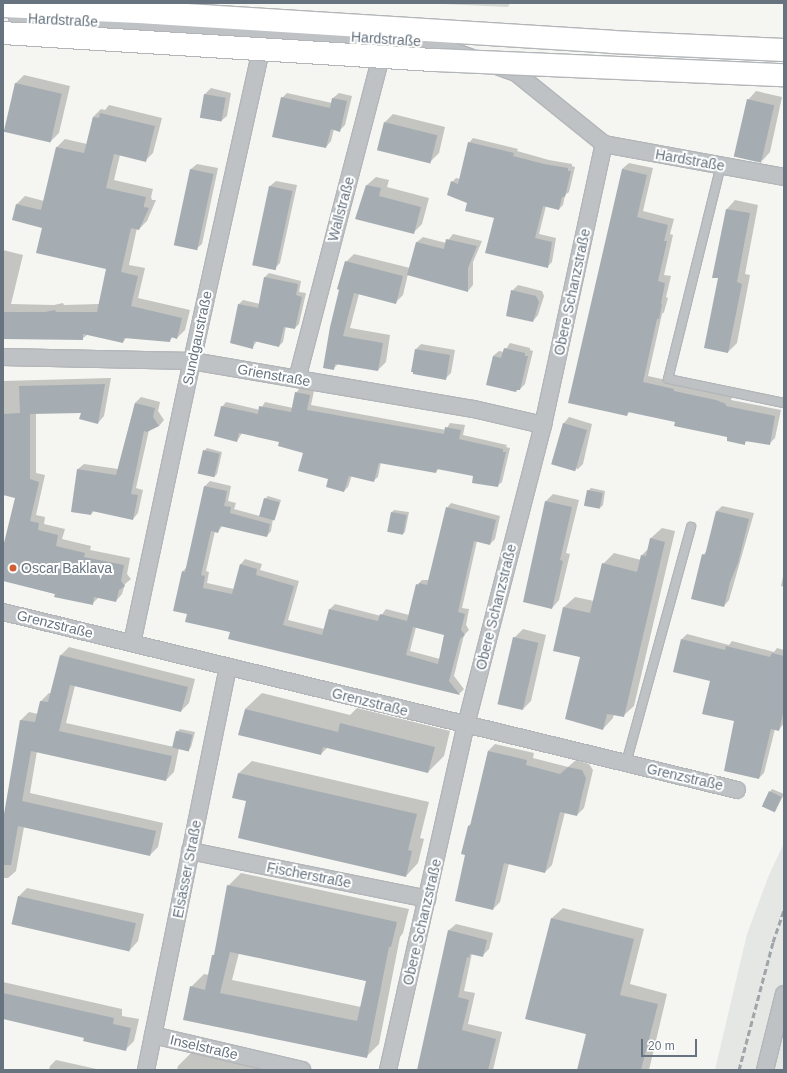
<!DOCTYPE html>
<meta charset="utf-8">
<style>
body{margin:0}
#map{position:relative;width:787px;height:1073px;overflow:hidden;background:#f5f5f2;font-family:Arial,sans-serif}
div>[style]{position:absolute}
.built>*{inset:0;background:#e5e7e5}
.green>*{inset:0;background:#d6dbd3}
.shadow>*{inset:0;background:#0003}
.building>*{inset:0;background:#a6adb2;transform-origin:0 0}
.roads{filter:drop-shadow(1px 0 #b3b6b9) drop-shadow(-1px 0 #b3b6b9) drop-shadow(0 1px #b3b6b9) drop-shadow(0 -1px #b3b6b9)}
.service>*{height:8px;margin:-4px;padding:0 4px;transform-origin:4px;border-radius:4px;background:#bec2c5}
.minor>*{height:16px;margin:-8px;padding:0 8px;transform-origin:8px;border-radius:8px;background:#bec2c5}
.motorway>*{height:22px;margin:-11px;padding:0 11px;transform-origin:11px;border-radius:11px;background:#fff}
.rail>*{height:3px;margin-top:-1.5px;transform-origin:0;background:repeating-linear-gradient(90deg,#a0a5aa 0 6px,transparent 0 9px)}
.bridges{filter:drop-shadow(1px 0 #b3b6b9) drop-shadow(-1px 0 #b3b6b9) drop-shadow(0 1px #b3b6b9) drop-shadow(0 -1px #b3b6b9)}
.motorway-bridge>*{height:22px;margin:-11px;padding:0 11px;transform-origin:11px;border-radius:11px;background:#fff}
.dots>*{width:11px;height:11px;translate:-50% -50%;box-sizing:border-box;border:2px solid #fff;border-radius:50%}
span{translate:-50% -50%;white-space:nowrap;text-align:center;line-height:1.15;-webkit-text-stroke:4px #fff;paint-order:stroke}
.street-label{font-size:14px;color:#677480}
.poi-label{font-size:14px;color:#677480}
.left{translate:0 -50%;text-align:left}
.frame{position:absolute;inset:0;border:4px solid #677480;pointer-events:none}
.scale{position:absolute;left:641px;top:1039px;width:56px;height:18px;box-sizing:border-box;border:2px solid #677480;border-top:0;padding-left:5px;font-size:12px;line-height:14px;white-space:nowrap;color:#677480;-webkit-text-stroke:3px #fff;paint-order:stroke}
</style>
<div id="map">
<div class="built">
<i style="clip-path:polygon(784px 843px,784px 1070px,715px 1070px,747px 934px,769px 875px)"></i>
</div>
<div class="green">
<i style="clip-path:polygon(422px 3px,510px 3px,508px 7px)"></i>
</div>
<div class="shadow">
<i style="clip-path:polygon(24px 75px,70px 86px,59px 133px,50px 142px,15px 84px)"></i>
<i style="clip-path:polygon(211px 88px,231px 93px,227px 116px,221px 121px,201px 117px,205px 94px)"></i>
<i style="clip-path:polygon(756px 91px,782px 97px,770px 152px,762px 161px,748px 100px)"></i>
<i style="clip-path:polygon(287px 93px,332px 103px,333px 98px,339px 93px,352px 96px,345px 125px,340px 130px,334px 129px,331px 141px,326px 147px,282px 98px)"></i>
<i style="clip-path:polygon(109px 105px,162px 118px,153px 153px,145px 161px,120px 155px,114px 180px,153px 189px,151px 197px,152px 200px,156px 200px,147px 221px,139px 229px,137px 228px,129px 265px,145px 268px,138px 298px,190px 310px,185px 330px,177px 338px,173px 337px,169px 341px,127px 337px,123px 342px,88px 334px,82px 339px,3px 338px,3px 250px,23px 255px,11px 304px,54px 305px,63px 303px,64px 305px,99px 304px,107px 268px,43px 227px,13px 219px,17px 204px,25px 196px,44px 201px,57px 147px,65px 139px,87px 144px,93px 117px,101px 109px,105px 110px)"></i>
<i style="clip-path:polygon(393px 114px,445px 127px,439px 153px,430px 162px,385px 122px)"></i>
<i style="clip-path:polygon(473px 138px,518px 149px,517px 151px,549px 160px,572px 164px,572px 166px,575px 167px,569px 192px,565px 195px,563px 205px,559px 209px,546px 206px,539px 234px,556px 238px,552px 262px,547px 267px,495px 217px,468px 202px,452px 182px,456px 178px,460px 179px,469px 143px)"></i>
<i style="clip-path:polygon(629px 163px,653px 168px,643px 211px,674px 219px,670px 234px,673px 235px,664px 275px,671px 276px,666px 297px,668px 298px,664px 312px,662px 314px,648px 376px,680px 383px,679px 385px,723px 395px,732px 397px,731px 400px,781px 410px,775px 438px,769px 444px,748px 440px,744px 444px,729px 436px,677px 421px,630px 411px,627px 415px,622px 169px)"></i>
<i style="clip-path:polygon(197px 164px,218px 168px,202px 244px,196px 249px,175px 244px,191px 169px)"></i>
<i style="clip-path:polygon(376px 177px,389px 180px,387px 187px,429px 198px,422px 224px,413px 233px,367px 185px)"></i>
<i style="clip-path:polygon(276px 181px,297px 185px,280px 263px,274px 269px,270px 186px)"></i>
<i style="clip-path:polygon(735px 200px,758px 205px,745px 274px,750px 275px,737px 343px,728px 352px,719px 278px,713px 277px,727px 209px)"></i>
<i style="clip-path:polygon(453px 234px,482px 241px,473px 262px,473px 285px,468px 291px,408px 274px,403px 295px,395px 303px,359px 294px,350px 328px,390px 335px,386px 362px,378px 370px,339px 363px,333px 369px,346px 262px,354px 254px,410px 268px,417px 242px,423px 237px,446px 243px)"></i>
<i style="clip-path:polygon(269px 273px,301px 281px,299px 292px,306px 293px,299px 324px,295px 328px,286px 326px,283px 342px,279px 346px,257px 341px,252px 348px,231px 343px,239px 304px,243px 300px,260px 304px,265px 277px)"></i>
<i style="clip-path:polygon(518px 285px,542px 291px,544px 296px,538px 315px,533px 321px,512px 291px)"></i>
<i style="clip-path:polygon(510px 343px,530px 348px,530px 350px,533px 351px,525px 384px,520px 389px,493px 356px,499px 351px,504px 352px)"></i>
<i style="clip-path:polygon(421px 344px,455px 350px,451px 373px,445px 379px,416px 349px)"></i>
<i style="clip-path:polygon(111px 378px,104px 416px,98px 423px,82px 412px,36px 413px,36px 473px,45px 475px,36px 515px,45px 517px,44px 524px,65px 529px,62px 539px,91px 546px,90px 550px,130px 558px,127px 574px,131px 579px,125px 584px,122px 594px,116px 601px,99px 597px,92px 604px,3px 580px,3px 555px,16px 495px,3px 494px,3px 381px)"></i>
<i style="clip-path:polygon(300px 388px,314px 391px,311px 405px,446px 430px,450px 423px,465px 425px,463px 435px,507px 445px,506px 447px,510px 448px,502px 482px,497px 486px,475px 475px,439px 468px,436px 472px,381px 462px,378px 477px,373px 481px,352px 475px,348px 487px,344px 491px,329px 479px,304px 452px,280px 441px,242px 433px,237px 441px,222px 407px,226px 402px,260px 410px,265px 402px,293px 408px,296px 393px)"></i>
<i style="clip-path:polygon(141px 397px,160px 402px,158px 411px,164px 420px,159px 426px,149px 430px,136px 488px,143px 490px,138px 513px,133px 519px,94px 511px,91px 514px,78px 469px,84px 464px,118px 469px,135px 403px)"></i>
<i style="clip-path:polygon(569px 417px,592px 424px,583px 464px,578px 469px,554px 464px,564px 423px)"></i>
<i style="clip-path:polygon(207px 448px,222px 452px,217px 474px,214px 477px,204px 451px)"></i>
<i style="clip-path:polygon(evenodd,210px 481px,231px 486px,228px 501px,236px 503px,234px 509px,260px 516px,265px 499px,268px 496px,281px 500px,276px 516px,273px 519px,271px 531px,267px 536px,223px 525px,218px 532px,215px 531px,206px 571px,209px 572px,207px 583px,234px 589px,241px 564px,245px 559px,262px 564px,260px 570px,299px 581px,288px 620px,324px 629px,330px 609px,335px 604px,381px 616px,386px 609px,409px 615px,417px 585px,422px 580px,429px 580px,447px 508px,451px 503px,500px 516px,495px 539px,490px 544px,477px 541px,462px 608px,469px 609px,466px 625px,469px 630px,464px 635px,454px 676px,464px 689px,459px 694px,229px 638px,231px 631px,189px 614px,183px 571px,187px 567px,205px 486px,210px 481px,416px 627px,445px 634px,440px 659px,410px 651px,416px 627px)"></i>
<i style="clip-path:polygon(591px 488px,605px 491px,603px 505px,600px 508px,588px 491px)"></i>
<i style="clip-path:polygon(553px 494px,579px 500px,566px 553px,570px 554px,559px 600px,552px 608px,525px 601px,546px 501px)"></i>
<i style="clip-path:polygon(722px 506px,754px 513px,729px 600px,724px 606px,703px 555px,708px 550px,717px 511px)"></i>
<i style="clip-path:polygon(394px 510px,409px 512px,405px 532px,403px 534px,392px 512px)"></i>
<i style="clip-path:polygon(662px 528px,675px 531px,634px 706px,623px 716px,614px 714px,613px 718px,603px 729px,581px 657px,554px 650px,564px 607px,575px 597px,594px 601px,603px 564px,614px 553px,641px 560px,642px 555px,649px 548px,651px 538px)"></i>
<i style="clip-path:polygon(784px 572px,784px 587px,781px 586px)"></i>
<i style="clip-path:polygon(523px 629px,546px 635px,531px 701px,523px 709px,514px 638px)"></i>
<i style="clip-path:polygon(687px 634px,729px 645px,732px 641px,774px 652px,777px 648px,784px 650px,784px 723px,779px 730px,775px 729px,764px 773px,759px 778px,735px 720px,711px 680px,682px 639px)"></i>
<i style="clip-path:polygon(69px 647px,195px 679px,189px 703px,181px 711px,75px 685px,66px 723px,174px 747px,177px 732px,180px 729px,195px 732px,191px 747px,189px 750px,179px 748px,174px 772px,166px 780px,37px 751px,30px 793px,163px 823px,158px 847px,150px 855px,24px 827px,16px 871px,8px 878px,3px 878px,3px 814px,6px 811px,21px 720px,29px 712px,38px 714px,41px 701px,49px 693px,52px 694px,61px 655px)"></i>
<i style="clip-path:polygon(262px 693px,350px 715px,357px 708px,450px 731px,444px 756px,428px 772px,328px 747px,321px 754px,245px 709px)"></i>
<i style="clip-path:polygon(495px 744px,534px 753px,533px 758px,568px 767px,576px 760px,589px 764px,593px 770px,584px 808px,577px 815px,565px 812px,552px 865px,545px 872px,509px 863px,500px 902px,493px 909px,466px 854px,468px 826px,472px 823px,488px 751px)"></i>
<i style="clip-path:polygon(252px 761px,429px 802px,420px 838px,424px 839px,418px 863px,406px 876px,247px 800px,239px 773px)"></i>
<i style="clip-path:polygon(772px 789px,784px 794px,775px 812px,770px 792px)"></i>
<i style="clip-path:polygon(evenodd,241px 873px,409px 909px,403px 933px,400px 937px,379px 1044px,366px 1057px,191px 987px,204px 974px,209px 975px,215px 954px,228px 886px,241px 873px,239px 953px,367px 981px,361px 1007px,232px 980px,239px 953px)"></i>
<i style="clip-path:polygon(27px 888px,144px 914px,138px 941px,130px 950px,18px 897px)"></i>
<i style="clip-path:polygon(563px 908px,644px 929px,630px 984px,667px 994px,649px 1070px,578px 1070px,587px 1034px,527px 1018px,552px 918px)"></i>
<i style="clip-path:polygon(456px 924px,493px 933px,489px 949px,482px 956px,472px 953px,464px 991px,475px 993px,468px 1024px,502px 1032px,493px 1070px,419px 1070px,449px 930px)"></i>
<i style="clip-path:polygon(3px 982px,122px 1009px,122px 1016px,139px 1019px,134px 1041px,125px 1050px,85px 1037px,3px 1018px)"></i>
<i style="clip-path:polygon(193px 1051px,284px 1070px,177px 1070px,178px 1066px)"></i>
<i style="clip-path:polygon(56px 1060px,101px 1070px,49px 1070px,50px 1066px)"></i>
</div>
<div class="building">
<i style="left:15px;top:83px;width:48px;height:50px;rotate:13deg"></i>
<i style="left:204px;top:94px;width:22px;height:24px;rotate:10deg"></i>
<i style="clip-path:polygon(281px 97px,330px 108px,332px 98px,347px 101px,340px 132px,331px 129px,326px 148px,272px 137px)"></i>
<i style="left:747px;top:99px;width:28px;height:59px;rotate:13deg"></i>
<i style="clip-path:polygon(100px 113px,155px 126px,146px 162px,114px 154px,106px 188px,146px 197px,144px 205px,144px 207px,149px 208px,139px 230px,131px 228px,121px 272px,138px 276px,131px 306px,182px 318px,177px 339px,171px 337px,170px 342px,124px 338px,123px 343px,83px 334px,83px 340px,3px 339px,3px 312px,45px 312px,55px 310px,56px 312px,97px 312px,106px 269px,36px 253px,42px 228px,12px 220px,16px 204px,41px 210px,56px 147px,84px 153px,93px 117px,99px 118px)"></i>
<i style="left:384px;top:122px;width:55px;height:29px;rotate:14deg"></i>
<i style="clip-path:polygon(468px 142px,514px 153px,513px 156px,544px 164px,568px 168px,568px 171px,571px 171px,565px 197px,562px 197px,559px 210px,543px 206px,535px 238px,552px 242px,548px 268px,485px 253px,494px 218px,465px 211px,467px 203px,447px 195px,451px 181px,458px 184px)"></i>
<i style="left:190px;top:169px;width:24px;height:78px;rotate:12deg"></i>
<i style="clip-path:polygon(622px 169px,647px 175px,637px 217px,668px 225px,664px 241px,667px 241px,658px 281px,665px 283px,661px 304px,662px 304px,659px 319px,657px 319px,643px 382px,674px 389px,674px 391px,716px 400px,726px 404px,726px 406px,775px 416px,770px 445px,745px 441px,745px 445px,727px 441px,727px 437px,674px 426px,675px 422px,628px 412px,627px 416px,568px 403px)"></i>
<i style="clip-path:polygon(366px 185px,381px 188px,379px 196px,421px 207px,414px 234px,355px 219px)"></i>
<i style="left:269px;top:186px;width:24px;height:81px;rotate:12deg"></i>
<i style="clip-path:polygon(726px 209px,750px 213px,737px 282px,742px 284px,728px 353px,704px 348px,718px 278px,712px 278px)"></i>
<i style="clip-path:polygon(446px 239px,477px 246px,468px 268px,468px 292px,407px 275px,416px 242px,444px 249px)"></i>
<i style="clip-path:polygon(345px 261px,403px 276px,396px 304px,354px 293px,343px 336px,383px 343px,378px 371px,335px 364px,334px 370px,323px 368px,330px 327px,339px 290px,337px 289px)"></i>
<i style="clip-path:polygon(264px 277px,298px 284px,296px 295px,302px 297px,295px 329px,284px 327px,279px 347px,254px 341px,253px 349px,230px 343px,238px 304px,258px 308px)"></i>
<i style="clip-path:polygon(511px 290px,536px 296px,539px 302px,533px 322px,506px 316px)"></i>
<i style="clip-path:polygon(504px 348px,525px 353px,525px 356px,528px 356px,520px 390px,517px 390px,516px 392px,486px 385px,493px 356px,501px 358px)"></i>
<i style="clip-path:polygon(415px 349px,450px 355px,446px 380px,413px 374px,413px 372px,411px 372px)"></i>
<i style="clip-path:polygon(105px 384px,98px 424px,79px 419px,81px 413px,30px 414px,30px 479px,39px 482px,30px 521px,39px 523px,38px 530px,58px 535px,56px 546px,85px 553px,84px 557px,124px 565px,121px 581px,125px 586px,119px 590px,116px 602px,94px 597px,93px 605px,54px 597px,55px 594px,3px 581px,3px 547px,15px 498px,3px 495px,3px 414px,20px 413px,19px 386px)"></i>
<i style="clip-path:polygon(295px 392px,310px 395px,307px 410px,444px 434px,445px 427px,461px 430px,459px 439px,503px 449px,503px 452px,506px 452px,498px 487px,472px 483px,473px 476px,437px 469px,436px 473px,379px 463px,374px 482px,349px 476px,344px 492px,326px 487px,328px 479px,298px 471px,303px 453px,278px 446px,279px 442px,239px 433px,237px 442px,214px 436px,221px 406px,258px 414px,259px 406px,291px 412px)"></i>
<i style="clip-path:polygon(135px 403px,155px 408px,153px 417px,159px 426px,147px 432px,144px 431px,131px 494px,138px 495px,133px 520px,92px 511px,91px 515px,71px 512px,77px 469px,116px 475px)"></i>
<i style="left:563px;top:423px;width:25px;height:43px;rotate:16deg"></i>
<i style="left:203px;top:450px;width:17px;height:24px;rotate:13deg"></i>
<i style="clip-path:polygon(evenodd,204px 486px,227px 491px,224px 506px,231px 507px,230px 513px,270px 524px,267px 537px,220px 526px,218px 533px,211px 531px,201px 575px,205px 576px,203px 588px,232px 594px,240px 564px,257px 569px,256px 575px,294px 586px,283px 625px,322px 635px,329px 609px,378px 621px,380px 614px,407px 621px,416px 584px,419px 585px,419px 583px,427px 585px,446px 507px,496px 520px,490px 545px,474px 541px,458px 612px,465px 614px,461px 630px,465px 635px,460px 639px,449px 681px,460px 695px,228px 639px,230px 632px,185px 622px,187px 614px,173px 611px,182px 571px,185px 572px,204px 486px,413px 627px,444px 635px,438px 664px,406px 655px,413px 627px)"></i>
<i style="left:587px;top:490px;width:16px;height:16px;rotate:11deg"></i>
<i style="left:264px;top:498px;width:16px;height:19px;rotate:15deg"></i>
<i style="clip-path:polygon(545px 501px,572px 507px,560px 560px,563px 561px,552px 609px,523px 602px)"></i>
<i style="clip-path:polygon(716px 511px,749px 519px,738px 563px,730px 582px,724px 607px,691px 599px,702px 554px,705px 555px)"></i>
<i style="left:391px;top:512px;width:16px;height:20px;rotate:11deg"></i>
<i style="clip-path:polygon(650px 538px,665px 542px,624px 717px,607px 714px,603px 730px,565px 719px,580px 657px,553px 651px,563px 607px,590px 613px,602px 563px,637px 572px,641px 555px,646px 556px)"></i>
<i style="left:513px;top:637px;width:26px;height:69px;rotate:13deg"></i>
<i style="clip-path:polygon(681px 639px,725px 650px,726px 646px,770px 657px,772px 653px,784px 656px,784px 709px,779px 731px,771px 729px,759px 779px,724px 771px,734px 721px,702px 714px,710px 681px,673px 672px)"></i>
<i style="clip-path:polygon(60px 655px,188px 687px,181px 712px,70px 685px,59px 731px,172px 756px,166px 781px,31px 751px,22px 801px,156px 831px,150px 856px,18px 826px,11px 865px,3px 865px,3px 820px,20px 720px,35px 722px,40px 701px,48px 702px)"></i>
<i style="clip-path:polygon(245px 709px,338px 732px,340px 723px,435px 747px,428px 773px,323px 747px,321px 755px,238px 735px)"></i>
<i style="left:176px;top:731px;width:17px;height:17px;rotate:13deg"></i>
<i style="clip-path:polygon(488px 751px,527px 760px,526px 765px,560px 774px,568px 767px,582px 770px,586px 778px,577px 816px,560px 812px,545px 873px,504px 863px,493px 910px,455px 901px,465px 855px,461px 854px,468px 826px,470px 826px)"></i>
<i style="clip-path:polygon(238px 773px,417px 814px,408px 850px,412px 851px,406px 877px,238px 838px,246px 801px,232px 798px)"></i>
<i style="left:769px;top:791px;width:14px;height:17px;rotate:25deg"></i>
<i style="clip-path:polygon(evenodd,227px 885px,397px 922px,391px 947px,389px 947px,367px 1058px,183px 1020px,190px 986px,205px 990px,212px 955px,214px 955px,227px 885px,230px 952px,366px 981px,357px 1021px,220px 993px,230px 952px)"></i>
<i style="left:18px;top:896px;width:121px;height:29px;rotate:13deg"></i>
<i style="clip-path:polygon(551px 918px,634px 939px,620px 995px,658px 1004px,641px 1070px,577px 1070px,586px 1034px,525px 1019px)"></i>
<i style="clip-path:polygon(448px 930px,487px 940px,483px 957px,470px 954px,469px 958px,467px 957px,458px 997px,469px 1000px,462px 1030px,496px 1039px,488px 1070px,417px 1070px)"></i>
<i style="clip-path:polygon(3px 993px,114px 1018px,113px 1024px,131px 1028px,126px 1051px,83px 1041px,84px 1038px,3px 1019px)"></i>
</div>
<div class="roads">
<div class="service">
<i style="left:721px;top:165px;width:220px;rotate:103.9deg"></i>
<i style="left:668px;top:379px;width:118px;rotate:11.7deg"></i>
<i style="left:626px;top:763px;width:245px;rotate:-74.6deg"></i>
</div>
<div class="minor">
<i style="left:17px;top:17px;width:405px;rotate:3.3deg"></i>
<i style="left:421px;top:40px;width:52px;rotate:19.1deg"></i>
<i style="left:499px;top:67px;width:18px;rotate:19deg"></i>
<i style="left:516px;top:73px;width:113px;rotate:38.9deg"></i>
<i style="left:604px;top:144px;width:183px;rotate:10.4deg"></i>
<i style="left:3px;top:357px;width:189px;rotate:1.2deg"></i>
<i style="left:192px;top:361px;width:286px;rotate:9.7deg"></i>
<i style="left:474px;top:409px;width:71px;rotate:13.1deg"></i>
<i style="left:297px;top:379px;width:344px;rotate:-75.4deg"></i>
<i style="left:3px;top:612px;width:755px;rotate:13.63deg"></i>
<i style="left:132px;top:643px;width:288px;rotate:-78deg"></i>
<i style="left:192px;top:361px;width:329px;rotate:-77.5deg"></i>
<i style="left:190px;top:851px;width:242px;rotate:11.4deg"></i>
<i style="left:153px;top:1035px;width:153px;rotate:13.2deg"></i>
<i style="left:146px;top:1070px;width:411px;rotate:-78.5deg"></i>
<i style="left:388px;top:1070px;width:354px;rotate:-77.3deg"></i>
<i style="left:466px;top:725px;width:310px;rotate:-75.6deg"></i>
<i style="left:543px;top:425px;width:288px;rotate:-77.8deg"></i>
<i style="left:765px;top:1070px;width:78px;rotate:-76deg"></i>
</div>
<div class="motorway">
<i style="left:3px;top:6px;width:136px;rotate:2.5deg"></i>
<i style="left:139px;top:12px;width:474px;rotate:3.6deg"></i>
<i style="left:612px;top:42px;width:172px;rotate:2.7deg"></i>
</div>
</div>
<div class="rail">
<i style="left:739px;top:1070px;width:132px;rotate:-75.1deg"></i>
<i style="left:773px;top:942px;width:34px;rotate:-71deg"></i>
</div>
<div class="bridges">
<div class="motorway-bridge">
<i style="left:3px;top:33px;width:433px;rotate:3.6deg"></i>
<i style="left:435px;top:60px;width:349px;rotate:2.5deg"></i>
</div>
</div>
<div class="dots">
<i style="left:13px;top:568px;background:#d15f36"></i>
</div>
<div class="street-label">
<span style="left:63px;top:20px;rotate:3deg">Hardstraße</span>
<span style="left:386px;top:39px;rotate:4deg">Hardstraße</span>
<span style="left:690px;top:160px;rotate:10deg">Hardstraße</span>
<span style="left:341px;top:209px;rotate:-75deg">Wallstraße</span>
<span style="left:572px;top:292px;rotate:-78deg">Obere Schanzstraße</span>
<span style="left:197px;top:338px;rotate:-78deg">Sundgaustraße</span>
<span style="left:274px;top:375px;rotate:10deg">Grienstraße</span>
<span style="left:496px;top:607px;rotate:-76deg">Obere Schanzstraße</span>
<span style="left:55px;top:624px;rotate:14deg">Grenzstraße</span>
<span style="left:370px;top:702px;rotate:14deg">Grenzstraße</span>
<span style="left:685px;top:777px;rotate:13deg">Grenzstraße</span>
<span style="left:187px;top:869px;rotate:-79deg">Elsässer Straße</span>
<span style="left:309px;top:875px;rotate:11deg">Fischerstraße</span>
<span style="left:422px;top:922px;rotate:-77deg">Obere Schanzstraße</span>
<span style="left:204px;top:1047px;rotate:13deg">Inselstraße</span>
</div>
<div class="poi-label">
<span class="left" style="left:21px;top:568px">Oscar Baklava</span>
</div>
<div class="frame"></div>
<div class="scale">20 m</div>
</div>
